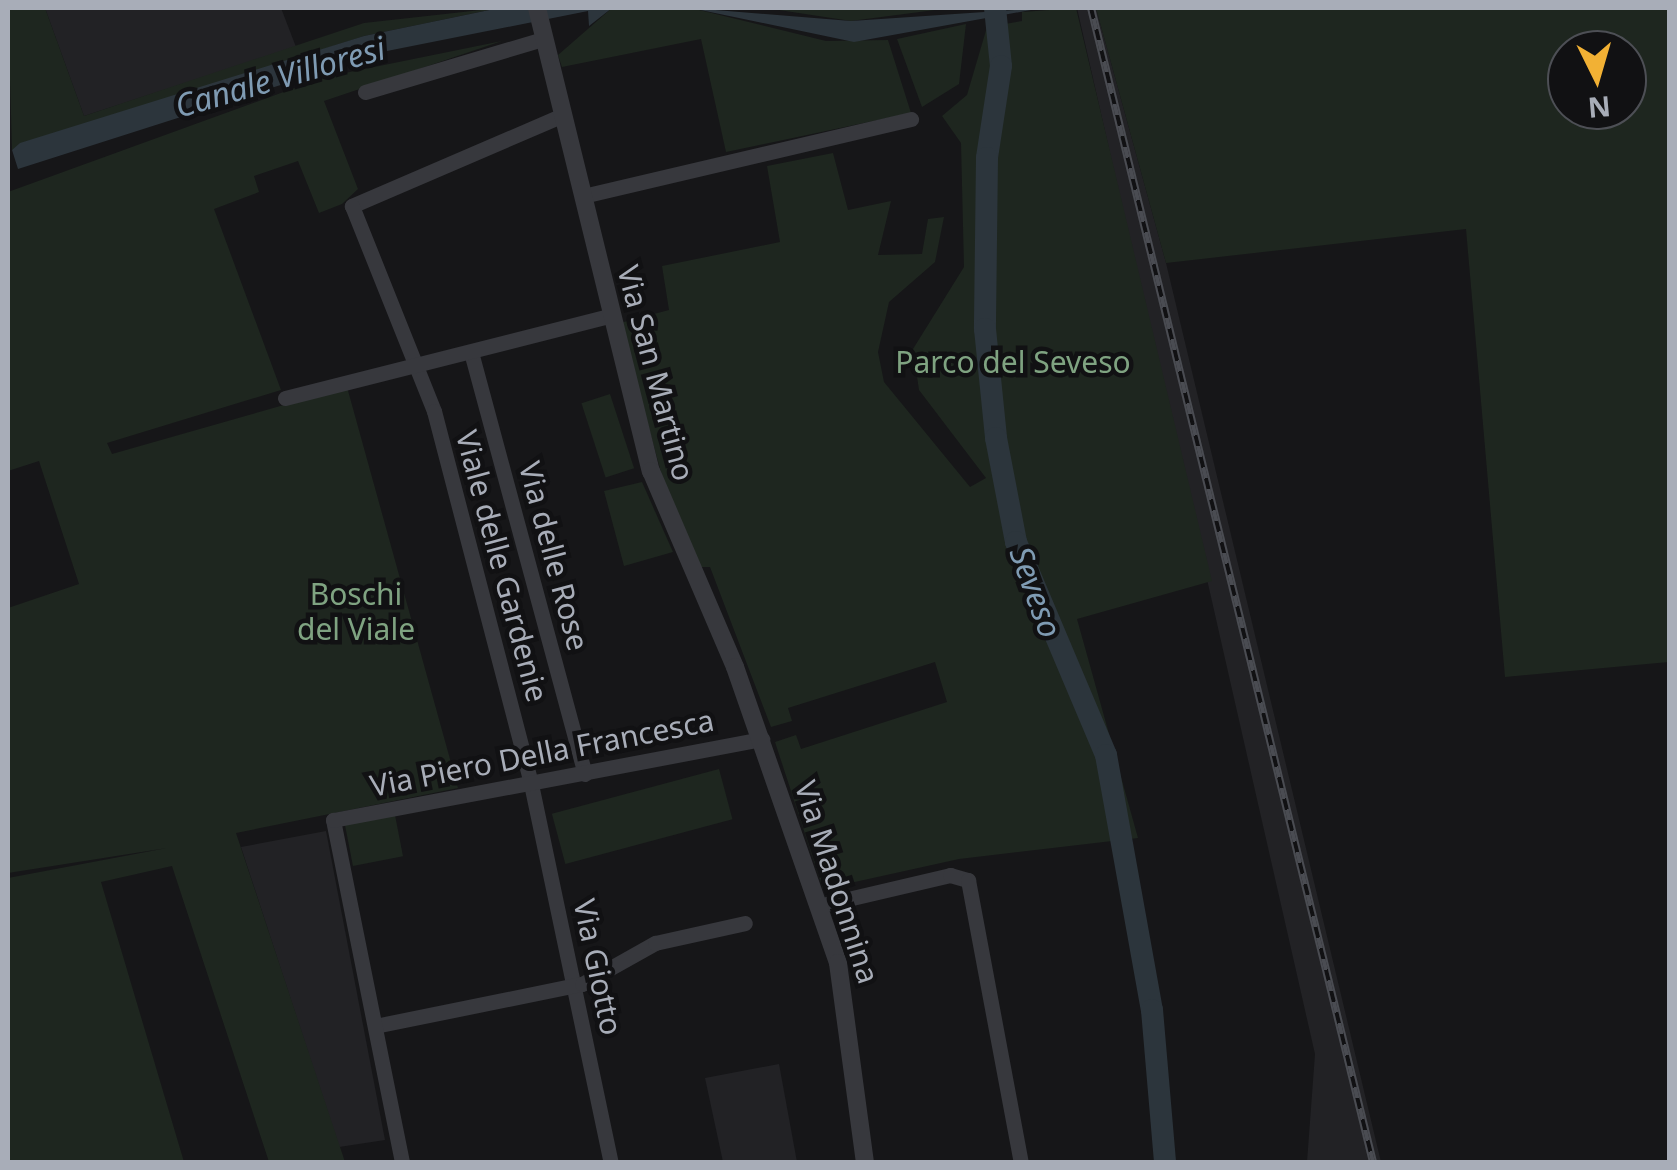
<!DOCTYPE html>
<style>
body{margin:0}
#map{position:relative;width:1677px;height:1170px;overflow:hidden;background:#161618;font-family:"Noto Sans",sans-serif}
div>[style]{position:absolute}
.built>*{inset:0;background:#222225}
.green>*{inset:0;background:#1e261f;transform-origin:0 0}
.water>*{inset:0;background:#2c353c}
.river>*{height:22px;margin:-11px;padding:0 11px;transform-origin:11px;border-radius:11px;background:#2c353c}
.minor>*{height:15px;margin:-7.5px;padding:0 7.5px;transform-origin:7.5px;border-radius:7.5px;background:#37383d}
.tertiary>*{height:18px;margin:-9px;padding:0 9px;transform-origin:9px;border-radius:9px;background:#37383d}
.rail>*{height:8px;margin-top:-4px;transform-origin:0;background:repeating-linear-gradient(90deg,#111113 0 11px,#4a4c52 0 22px);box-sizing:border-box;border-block:2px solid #4a4c52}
span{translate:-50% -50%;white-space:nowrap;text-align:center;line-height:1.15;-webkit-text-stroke:9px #111113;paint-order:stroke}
.park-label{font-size:30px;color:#7fa381}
.street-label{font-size:30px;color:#a8adb8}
.water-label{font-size:32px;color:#7f9bb3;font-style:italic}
.frame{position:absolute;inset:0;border:10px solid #a8adb8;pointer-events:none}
.north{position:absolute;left:1547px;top:30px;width:100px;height:100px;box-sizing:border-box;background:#111113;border:2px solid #4d4f55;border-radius:50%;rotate:175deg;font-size:28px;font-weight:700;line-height:40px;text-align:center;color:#a8adb8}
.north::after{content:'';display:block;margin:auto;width:35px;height:45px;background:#f2b134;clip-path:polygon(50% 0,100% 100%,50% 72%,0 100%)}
</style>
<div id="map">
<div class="built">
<i style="clip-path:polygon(45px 8px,281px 8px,296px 47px,84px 116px)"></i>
<i style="clip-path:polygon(1077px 8px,1096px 8px,1166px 263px,1381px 1162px,1307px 1162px,1315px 1054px)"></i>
<i style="clip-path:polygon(326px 831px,385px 1140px,339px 1147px,241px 847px)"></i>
<i style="clip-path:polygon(779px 1064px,797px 1162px,723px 1162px,705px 1078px)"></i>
</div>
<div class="green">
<i style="clip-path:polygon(8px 8px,45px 8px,84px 116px,364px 23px,499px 8px,364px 36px,12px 150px)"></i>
<i style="clip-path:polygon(612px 8px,691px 8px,826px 41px,888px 40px,911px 113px,726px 152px,701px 39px,562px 67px,558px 55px)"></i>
<i style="clip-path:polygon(766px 8px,950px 8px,851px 21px)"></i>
<i style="clip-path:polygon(1076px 8px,1212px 581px,1077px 619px,1138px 838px,959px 859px,823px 889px,775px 742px,796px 735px,801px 749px,947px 702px,935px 662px,788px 708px,792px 721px,771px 727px,710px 567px,701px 567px,664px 483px,620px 323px,669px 310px,662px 266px,780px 242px,767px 166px,833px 153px,848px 210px,891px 201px,878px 255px,922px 254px,928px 219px,944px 217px,935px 262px,889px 302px,878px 352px,884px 382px,970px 487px,986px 478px,919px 390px,913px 349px,964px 267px,961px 143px,942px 116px,967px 95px,987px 27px,1022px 21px,1022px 12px)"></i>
<i style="clip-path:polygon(evenodd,1096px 8px,1669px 8px,1669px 662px,1505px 677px,1466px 229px,1166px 263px,1096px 8px,1567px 50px,1627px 50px,1627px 110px,1567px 110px,1567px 50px)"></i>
<i style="clip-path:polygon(966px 24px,959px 84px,922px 107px,897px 39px)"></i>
<i style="clip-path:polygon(502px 41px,324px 101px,358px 189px,342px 204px,319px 213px,298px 161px,254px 176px,259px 192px,214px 209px,281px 390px,107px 443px,112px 454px,347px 387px,458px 788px,236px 833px,345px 1162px,269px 1162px,172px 866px,101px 882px,184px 1162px,8px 1162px,8px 878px,167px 848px,8px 873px,8px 608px,79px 584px,39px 461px,8px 471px,8px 192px,325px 77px)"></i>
<i style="left:610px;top:394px;width:78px;height:30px;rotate:72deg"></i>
<i style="clip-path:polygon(642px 482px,673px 552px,624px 566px,604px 491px)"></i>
<i style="left:719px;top:769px;width:52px;height:173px;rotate:75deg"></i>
<i style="left:395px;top:815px;width:42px;height:51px;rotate:79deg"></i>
</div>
<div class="water">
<i style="clip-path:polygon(499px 8px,612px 8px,589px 26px,588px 11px,387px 51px,18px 169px,12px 150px,20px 143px,364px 36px)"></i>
<i style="clip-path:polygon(691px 8px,851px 21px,1042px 8px,854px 42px)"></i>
</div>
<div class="river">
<i style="left:995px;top:8px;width:58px;rotate:84.1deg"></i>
<i style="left:1001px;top:66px;width:93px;rotate:98.7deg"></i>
<i style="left:987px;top:158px;width:171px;rotate:90.7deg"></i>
<i style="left:985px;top:329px;width:110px;rotate:84.2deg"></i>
<i style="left:996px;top:438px;width:106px;rotate:79.1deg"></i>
<i style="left:1016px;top:542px;width:231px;rotate:67.1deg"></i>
<i style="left:1106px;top:755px;width:259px;rotate:79.8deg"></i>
<i style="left:1152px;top:1010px;width:153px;rotate:85.1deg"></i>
</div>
<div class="minor">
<i style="left:365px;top:92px;width:186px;rotate:-16.6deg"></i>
<i style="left:563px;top:115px;width:230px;rotate:156.7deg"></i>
<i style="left:352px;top:206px;width:221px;rotate:68.2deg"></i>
<i style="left:434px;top:411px;width:385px;rotate:75.4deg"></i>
<i style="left:531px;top:784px;width:386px;rotate:78.1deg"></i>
<i style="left:583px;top:196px;width:337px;rotate:-13.2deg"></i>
<i style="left:471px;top:352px;width:437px;rotate:74.9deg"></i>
<i style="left:285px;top:398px;width:335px;rotate:-14.2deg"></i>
<i style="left:818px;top:906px;width:136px;rotate:-13.2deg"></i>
<i style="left:950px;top:875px;width:19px;rotate:16deg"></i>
<i style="left:968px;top:880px;width:287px;rotate:79.4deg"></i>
<i style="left:375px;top:1026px;width:211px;rotate:-11.5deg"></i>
<i style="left:582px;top:984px;width:84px;rotate:-29.3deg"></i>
<i style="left:655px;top:943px;width:92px;rotate:-12.5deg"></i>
<i style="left:402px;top:1162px;width:349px;rotate:-101.4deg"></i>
<i style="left:333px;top:820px;width:437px;rotate:-10.7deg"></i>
</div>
<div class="tertiary">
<i style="left:537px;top:8px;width:477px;rotate:76.2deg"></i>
<i style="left:651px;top:471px;width:213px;rotate:66.8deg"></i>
<i style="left:735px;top:667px;width:313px;rotate:70.8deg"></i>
<i style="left:838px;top:963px;width:201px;rotate:82.3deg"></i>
</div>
<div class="rail">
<i style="left:1091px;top:8px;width:1188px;rotate:76.27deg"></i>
</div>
<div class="park-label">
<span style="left:1013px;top:362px">Parco del Seveso</span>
<span style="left:356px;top:611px">Boschi<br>del Viale</span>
</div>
<div class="street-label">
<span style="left:656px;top:373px;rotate:75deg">Via San Martino</span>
<span style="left:554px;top:556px;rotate:75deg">Via delle Rose</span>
<span style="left:502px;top:566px;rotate:75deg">Viale delle Gardenie</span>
<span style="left:542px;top:753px;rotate:-11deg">Via Piero Della Francesca</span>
<span style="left:837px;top:882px;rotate:72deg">Via Madonnina</span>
<span style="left:598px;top:967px;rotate:78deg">Via Giotto</span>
</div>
<div class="water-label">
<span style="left:280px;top:77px;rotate:-16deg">Canale Villoresi</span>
<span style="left:1036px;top:592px;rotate:70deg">Seveso</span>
</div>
<div class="frame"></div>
<div class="north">N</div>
</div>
